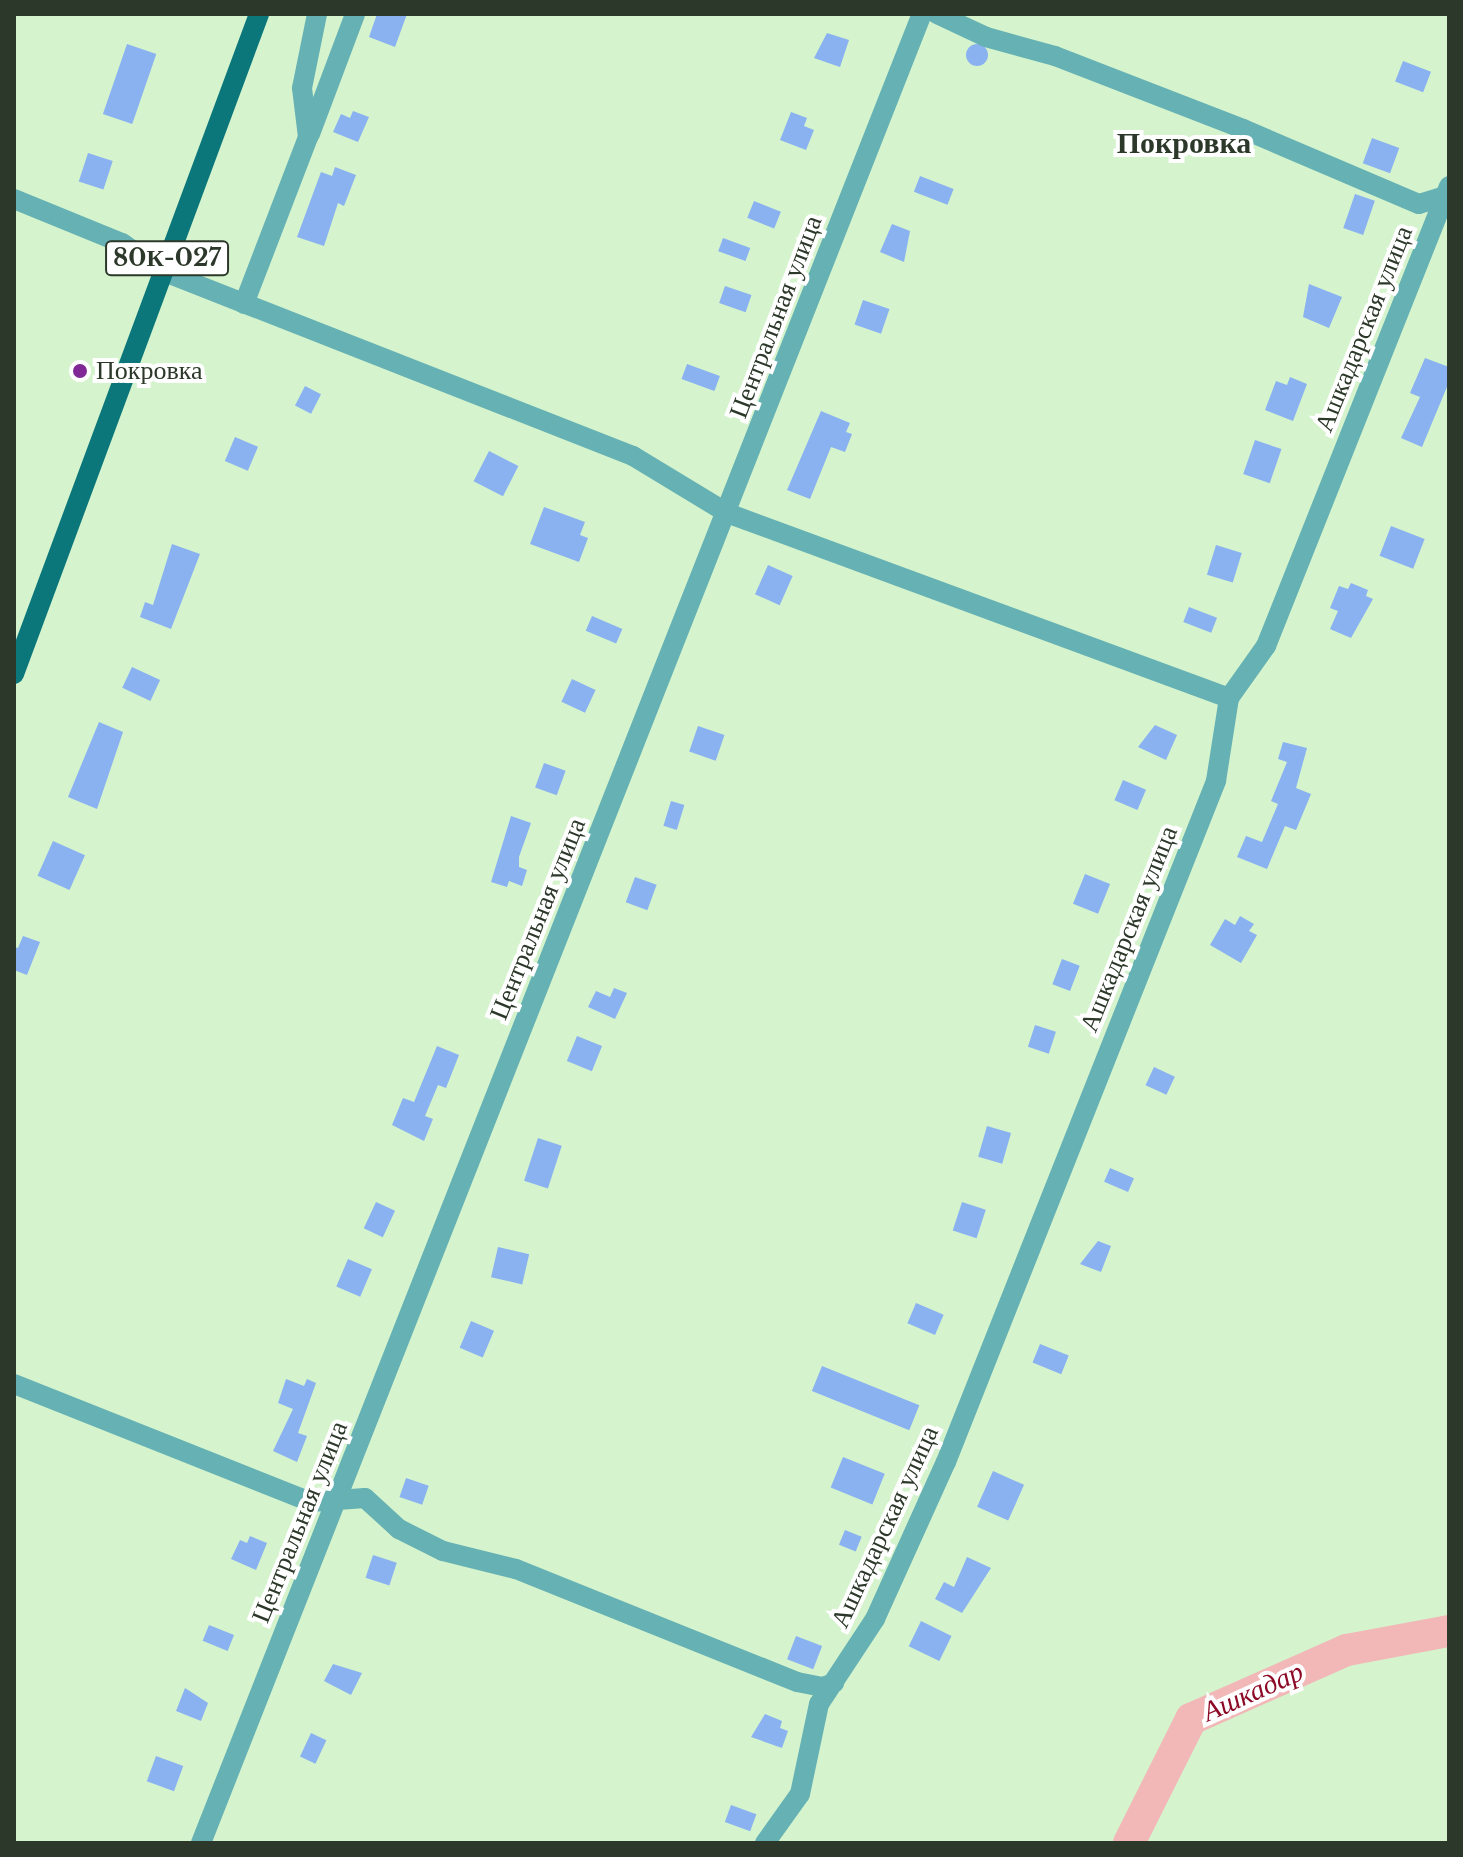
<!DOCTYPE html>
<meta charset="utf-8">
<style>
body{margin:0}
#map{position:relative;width:1463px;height:1857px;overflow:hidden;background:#d5f3cd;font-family:"Libre Baskerville",serif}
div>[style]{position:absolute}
.river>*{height:32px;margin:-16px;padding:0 16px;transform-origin:16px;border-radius:16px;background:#f2b8b8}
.building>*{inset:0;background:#8ab2f1;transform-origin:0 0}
.round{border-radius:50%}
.minor>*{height:20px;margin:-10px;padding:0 10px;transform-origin:10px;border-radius:10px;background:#65b1b4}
.major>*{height:20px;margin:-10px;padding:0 10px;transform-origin:10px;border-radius:10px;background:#0b777b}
.dots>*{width:22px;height:22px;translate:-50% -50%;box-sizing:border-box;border:4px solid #fff;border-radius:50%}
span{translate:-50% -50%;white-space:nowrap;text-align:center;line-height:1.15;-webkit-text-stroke:8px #fff;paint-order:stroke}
.shield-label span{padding:2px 6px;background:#fff;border:2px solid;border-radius:6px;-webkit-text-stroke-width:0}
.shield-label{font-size:24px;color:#2c3829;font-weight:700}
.street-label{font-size:26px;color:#2c3829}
.poi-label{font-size:26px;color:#2c3829}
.left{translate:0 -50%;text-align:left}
.water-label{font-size:28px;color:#8d0a26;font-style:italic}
.quarter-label{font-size:30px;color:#2c3829;font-weight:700}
.frame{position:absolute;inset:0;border:16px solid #2c3829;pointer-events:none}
</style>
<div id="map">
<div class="river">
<i style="left:1129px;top:1843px;width:139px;rotate:-63.4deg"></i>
<i style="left:1191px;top:1719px;width:171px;rotate:-23.9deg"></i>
<i style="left:1347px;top:1650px;width:104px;rotate:-10.6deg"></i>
</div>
<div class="building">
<i style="clip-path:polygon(377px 14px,407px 14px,395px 47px,369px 37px)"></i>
<i style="clip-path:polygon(827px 33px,849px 40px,840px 67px,814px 58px)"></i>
<i class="round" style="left:966px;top:44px;width:22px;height:22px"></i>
<i style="left:127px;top:44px;width:31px;height:74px;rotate:19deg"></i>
<i style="left:1403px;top:61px;width:30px;height:22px;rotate:21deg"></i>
<i style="clip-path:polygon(353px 111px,369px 117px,358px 142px,333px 132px,341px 114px,350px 118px)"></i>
<i style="clip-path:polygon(791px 112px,807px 118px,804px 126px,814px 130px,806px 150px,780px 140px)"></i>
<i style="left:1372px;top:138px;width:29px;height:27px;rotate:20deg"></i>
<i style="left:88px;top:153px;width:26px;height:30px;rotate:18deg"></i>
<i style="clip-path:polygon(335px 167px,356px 175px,344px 206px,338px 203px,324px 246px,297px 237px,321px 172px,332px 176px)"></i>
<i style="left:920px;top:176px;width:36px;height:17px;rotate:21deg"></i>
<i style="left:1355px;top:194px;width:21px;height:36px;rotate:19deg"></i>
<i style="left:754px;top:201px;width:29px;height:18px;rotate:22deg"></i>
<i style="clip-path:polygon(892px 224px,910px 231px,904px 262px,880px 252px)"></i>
<i style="left:723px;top:238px;width:29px;height:14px;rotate:20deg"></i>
<i style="clip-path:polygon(1309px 284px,1342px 297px,1329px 328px,1303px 317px)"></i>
<i style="left:725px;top:286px;width:28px;height:18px;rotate:19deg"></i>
<i style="left:863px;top:300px;width:28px;height:26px;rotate:19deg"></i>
<i style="clip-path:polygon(1425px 358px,1449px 367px,1449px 382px,1422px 447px,1401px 438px,1420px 397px,1410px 393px)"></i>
<i style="left:687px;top:364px;width:35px;height:16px;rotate:20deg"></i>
<i style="clip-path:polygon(1290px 377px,1307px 384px,1293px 421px,1265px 410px,1276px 381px,1287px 385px)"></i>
<i style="left:305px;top:386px;width:18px;height:22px;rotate:27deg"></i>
<i style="clip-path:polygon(821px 411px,850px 423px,846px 432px,852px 434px,845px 452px,831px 447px,810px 499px,787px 490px)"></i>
<i style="left:235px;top:437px;width:25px;height:26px;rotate:23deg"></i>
<i style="left:1255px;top:440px;width:28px;height:36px;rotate:19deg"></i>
<i style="left:489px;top:451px;width:33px;height:34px;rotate:27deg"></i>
<i style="clip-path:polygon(544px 507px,585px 522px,580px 535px,588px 538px,579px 562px,530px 544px)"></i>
<i style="left:1391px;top:526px;width:36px;height:32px;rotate:21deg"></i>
<i style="clip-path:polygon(172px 544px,200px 554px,171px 629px,140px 617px,145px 602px,153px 605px)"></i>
<i style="left:1216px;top:545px;width:27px;height:31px;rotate:17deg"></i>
<i style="left:768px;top:565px;width:27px;height:32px;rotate:24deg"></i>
<i style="clip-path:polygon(1351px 583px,1368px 590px,1366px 596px,1373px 599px,1351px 638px,1330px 629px,1338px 611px,1330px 608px,1339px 586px,1348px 589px)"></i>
<i style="left:1189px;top:607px;width:30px;height:16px;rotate:21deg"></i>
<i style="left:592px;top:616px;width:33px;height:16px;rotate:23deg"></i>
<i style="left:132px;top:667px;width:31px;height:23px;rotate:25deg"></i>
<i style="left:572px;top:679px;width:26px;height:25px;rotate:25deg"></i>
<i style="clip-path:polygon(99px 722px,123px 732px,97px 809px,68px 797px)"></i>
<i style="clip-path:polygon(1155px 725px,1177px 735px,1166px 760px,1138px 747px)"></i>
<i style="left:698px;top:726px;width:28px;height:27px;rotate:19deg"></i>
<i style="clip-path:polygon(1283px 742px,1307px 748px,1296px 788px,1311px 794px,1296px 830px,1285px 826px,1267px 869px,1237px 857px,1246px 836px,1262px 842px,1278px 804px,1271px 801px,1287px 762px,1278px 759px)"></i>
<i style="left:544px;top:763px;width:23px;height:26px;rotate:20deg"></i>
<i style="left:1123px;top:780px;width:25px;height:22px;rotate:23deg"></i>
<i style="left:671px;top:801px;width:14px;height:26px;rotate:17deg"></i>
<i style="clip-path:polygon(511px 816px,531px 823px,519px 857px,519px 867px,527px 870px,522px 886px,509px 881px,507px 887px,491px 882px)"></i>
<i style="left:53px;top:841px;width:35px;height:38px;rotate:24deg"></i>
<i style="left:1085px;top:874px;width:27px;height:32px;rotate:22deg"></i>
<i style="left:635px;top:877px;width:23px;height:27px;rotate:20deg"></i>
<i style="clip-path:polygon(1240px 916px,1254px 924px,1249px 931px,1257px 935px,1241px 963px,1210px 945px,1225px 919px,1235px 925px)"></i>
<i style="clip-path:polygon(23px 936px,40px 942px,27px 975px,14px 970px,14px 947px,18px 948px)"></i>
<i style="left:1062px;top:959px;width:19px;height:27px;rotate:21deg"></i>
<i style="clip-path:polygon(614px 988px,627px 993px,615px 1019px,588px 1007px,596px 991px,610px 997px)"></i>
<i style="left:1035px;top:1025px;width:22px;height:23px;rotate:18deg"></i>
<i style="left:577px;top:1036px;width:27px;height:27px;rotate:22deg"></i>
<i style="clip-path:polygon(437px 1046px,459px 1055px,446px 1088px,438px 1085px,425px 1116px,433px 1119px,424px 1141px,392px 1125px,403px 1098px,414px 1102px)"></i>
<i style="left:1154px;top:1067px;width:23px;height:20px;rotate:25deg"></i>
<i style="left:987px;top:1126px;width:25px;height:32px;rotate:16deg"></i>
<i style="left:538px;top:1138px;width:25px;height:45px;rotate:18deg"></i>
<i style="left:1110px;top:1168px;width:26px;height:15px;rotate:23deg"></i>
<i style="left:376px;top:1202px;width:21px;height:29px;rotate:25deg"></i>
<i style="left:962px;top:1202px;width:25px;height:30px;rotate:18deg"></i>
<i style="clip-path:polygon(1098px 1241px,1111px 1246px,1101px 1272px,1080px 1264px)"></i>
<i style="left:498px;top:1247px;width:32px;height:31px;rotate:13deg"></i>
<i style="left:348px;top:1259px;width:26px;height:30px;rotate:23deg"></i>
<i style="left:916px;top:1303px;width:30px;height:22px;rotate:23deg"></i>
<i style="left:471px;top:1321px;width:25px;height:29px;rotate:23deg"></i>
<i style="left:1040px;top:1344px;width:31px;height:20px;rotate:22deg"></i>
<i style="left:822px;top:1366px;width:105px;height:27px;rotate:22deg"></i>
<i style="clip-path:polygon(286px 1379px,304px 1386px,307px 1379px,316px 1383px,298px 1433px,307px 1436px,297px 1462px,273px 1451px,293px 1409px,278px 1403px)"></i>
<i style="left:843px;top:1457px;width:45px;height:33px;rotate:22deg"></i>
<i style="left:993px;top:1471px;width:34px;height:39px;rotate:24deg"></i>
<i style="left:406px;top:1478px;width:24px;height:20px;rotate:19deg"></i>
<i style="left:845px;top:1530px;width:18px;height:16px;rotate:22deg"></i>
<i style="clip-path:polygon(250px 1536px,267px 1543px,256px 1570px,231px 1559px,240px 1540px,247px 1543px)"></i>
<i style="left:373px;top:1555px;width:25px;height:24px;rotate:18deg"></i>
<i style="clip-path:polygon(967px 1557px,991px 1568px,962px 1613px,935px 1599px,944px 1582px,954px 1587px)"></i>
<i style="left:921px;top:1621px;width:34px;height:28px;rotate:26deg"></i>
<i style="left:209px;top:1625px;width:27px;height:17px;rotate:22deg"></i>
<i style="left:796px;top:1636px;width:28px;height:25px;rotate:21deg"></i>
<i style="clip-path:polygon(333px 1664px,362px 1673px,351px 1695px,324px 1681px)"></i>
<i style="clip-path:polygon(185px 1688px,208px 1703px,201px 1721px,176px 1711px)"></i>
<i style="clip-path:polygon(765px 1714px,782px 1721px,780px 1728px,788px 1731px,782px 1748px,751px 1737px)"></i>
<i style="left:311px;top:1733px;width:17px;height:26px;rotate:25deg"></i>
<i style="left:156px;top:1756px;width:29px;height:27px;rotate:20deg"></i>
<i style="left:731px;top:1805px;width:27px;height:18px;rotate:20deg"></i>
</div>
<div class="minor">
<i style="left:937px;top:14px;width:54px;rotate:25.1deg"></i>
<i style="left:986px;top:37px;width:72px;rotate:15.4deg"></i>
<i style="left:1055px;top:56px;width:202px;rotate:21.2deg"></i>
<i style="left:1243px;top:129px;width:191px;rotate:23.1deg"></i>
<i style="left:1419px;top:204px;width:27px;rotate:-17deg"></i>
<i style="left:310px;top:134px;width:128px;rotate:-69.4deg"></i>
<i style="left:14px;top:199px;width:117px;rotate:22.2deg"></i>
<i style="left:122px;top:243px;width:49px;rotate:35deg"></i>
<i style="left:162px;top:271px;width:506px;rotate:21.44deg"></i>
<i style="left:633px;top:456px;width:110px;rotate:31.2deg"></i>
<i style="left:727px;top:513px;width:535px;rotate:20.23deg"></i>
<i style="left:244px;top:304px;width:179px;rotate:-69deg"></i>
<i style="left:308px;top:137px;width:49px;rotate:-97deg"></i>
<i style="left:302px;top:88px;width:76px;rotate:-78.5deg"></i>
<i style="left:14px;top:1384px;width:320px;rotate:21.7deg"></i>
<i style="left:311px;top:1502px;width:54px;rotate:-4.2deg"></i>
<i style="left:365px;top:1498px;width:46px;rotate:42.4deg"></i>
<i style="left:399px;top:1529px;width:49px;rotate:26.6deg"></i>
<i style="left:443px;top:1551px;width:75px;rotate:13.9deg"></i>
<i style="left:516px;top:1569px;width:303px;rotate:21.9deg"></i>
<i style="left:797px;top:1682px;width:26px;rotate:11deg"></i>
<i style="left:823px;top:1687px;width:12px;rotate:-20deg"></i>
<i style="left:201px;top:1843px;width:1966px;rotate:-68.49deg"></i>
<i style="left:765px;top:1843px;width:60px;rotate:-54.5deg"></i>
<i style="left:800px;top:1794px;width:92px;rotate:-78.1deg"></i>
<i style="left:819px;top:1704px;width:102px;rotate:-56.6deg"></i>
<i style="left:875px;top:1619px;width:172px;rotate:-65.7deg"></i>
<i style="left:946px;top:1462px;width:733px;rotate:-68.37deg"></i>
<i style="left:1216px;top:781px;width:84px;rotate:-81.1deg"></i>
<i style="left:1229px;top:698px;width:64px;rotate:-54.6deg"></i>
<i style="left:1266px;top:646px;width:495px;rotate:-68.3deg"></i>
</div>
<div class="major">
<i style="left:14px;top:674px;width:704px;rotate:-69.63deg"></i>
</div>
<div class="dots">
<i style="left:80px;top:371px;background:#802896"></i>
</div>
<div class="shield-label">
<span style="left:167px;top:258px">80К-027</span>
</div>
<div class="street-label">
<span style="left:776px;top:317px;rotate:-69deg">Центральная улица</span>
<span style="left:1364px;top:329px;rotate:-68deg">Ашкадарская улица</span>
<span style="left:538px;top:919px;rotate:-68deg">Центральная улица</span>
<span style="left:1129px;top:929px;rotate:-68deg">Ашкадарская улица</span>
<span style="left:300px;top:1522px;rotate:-68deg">Центральная улица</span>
<span style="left:885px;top:1527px;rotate:-65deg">Ашкадарская улица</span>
</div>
<div class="poi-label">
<span class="left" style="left:96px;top:371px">Покровка</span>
</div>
<div class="water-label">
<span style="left:1253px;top:1692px;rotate:-24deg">Ашкадар</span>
</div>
<div class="quarter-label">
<span style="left:1184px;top:143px">Покровка</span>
</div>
<div class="frame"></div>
</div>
